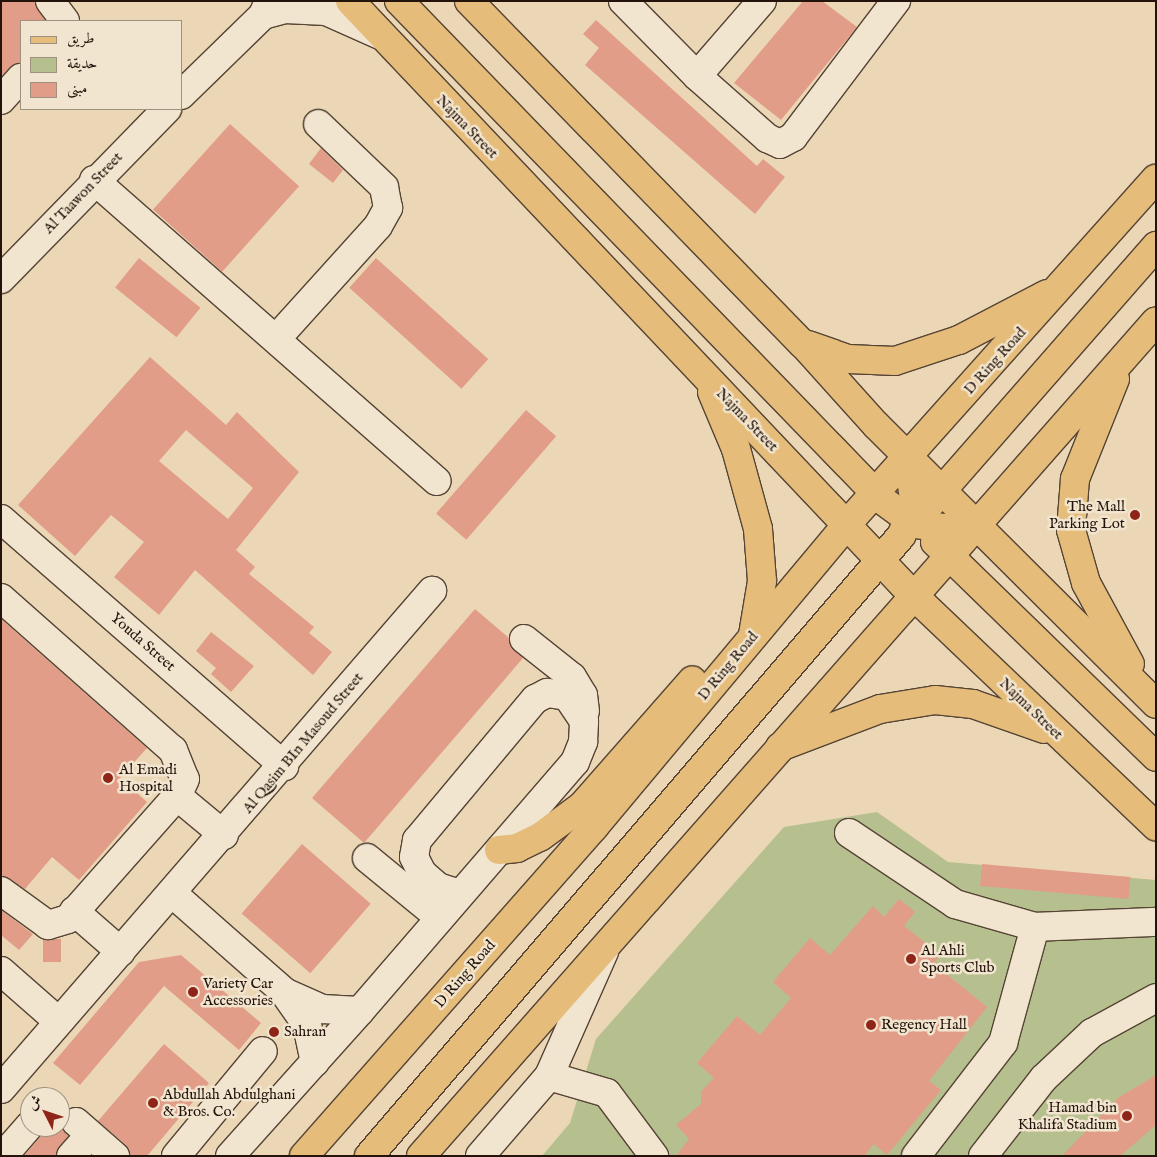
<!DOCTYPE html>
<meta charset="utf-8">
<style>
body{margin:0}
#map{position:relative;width:1157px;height:1157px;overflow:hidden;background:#ebd7b5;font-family:"IM FELL English",Amiri,serif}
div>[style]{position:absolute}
.green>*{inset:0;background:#b6bf8e}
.building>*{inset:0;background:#e29d88;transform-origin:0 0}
.roads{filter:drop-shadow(1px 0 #554435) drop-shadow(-1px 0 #554435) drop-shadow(0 1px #554435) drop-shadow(0 -1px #554435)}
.minor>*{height:28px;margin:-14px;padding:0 14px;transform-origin:14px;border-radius:14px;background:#f2e5cf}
.major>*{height:28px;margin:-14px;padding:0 14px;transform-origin:14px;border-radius:14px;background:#e6bc7a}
.dots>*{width:14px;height:14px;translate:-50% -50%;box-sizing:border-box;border:2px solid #f2e5cf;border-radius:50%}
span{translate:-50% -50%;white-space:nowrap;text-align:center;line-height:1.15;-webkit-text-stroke:5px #f2e5cf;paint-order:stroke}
.street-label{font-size:15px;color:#23130a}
.poi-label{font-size:15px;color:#23130a}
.right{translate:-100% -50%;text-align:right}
.left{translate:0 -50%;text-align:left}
.frame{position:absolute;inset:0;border:2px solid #23130a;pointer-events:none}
.legend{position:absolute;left:20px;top:20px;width:162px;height:90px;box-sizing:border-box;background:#f2e5cf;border:1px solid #9f9180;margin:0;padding:6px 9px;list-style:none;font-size:15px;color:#23130a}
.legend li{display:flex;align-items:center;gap:10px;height:25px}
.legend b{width:25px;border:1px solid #9f9180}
.north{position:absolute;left:20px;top:1087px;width:50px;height:50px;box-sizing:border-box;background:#f2e5cf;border:1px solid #9f9180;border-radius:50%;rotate:311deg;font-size:14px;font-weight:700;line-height:20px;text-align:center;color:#23130a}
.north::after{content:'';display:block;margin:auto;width:18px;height:22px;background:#8f2418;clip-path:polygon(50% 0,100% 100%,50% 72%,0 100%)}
</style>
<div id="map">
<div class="green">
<i style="clip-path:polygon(877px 812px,948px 862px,1156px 880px,1156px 1156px,542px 1156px,570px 1123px,596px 1039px,784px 827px)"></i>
</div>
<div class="building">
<i style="clip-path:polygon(1px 1px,35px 1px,46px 21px,21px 21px,21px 61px,1px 76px)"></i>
<i style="clip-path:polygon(803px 1px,822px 1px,857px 27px,781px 120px,734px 83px)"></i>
<i style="clip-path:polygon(596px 20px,757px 166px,763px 159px,785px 177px,755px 214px,585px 65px,599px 48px,583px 34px)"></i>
<i style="left:230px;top:124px;width:93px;height:115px;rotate:42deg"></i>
<i style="clip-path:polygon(321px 148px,343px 170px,333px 183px,309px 164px)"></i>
<i style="left:139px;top:258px;width:79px;height:38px;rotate:39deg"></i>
<i style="left:376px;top:258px;width:151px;height:40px;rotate:42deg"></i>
<i style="clip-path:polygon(evenodd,150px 357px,226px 425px,237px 412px,299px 472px,236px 550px,255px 567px,249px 574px,314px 627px,309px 633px,332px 652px,313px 675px,195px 570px,159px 615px,114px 577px,144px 542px,111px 515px,75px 556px,18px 505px,150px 357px,186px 430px,253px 488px,228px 519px,159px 461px,186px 430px)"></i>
<i style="left:526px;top:410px;width:40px;height:137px;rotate:41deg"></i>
<i style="clip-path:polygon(475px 609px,509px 638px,523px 658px,364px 843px,312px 798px)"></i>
<i style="clip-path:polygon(1px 619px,147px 748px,120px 778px,147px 802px,79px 880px,52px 857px,25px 889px,1px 876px)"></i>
<i style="clip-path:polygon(211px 632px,254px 666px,231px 692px,211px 674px,216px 668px,196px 651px)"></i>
<i style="left:302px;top:844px;width:91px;height:92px;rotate:41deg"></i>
<i style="left:982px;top:864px;width:149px;height:22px;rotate:5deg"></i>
<i style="clip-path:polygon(899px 899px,915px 912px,904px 926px,940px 954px,934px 964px,987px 1007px,929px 1081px,941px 1090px,887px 1155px,874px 1144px,864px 1156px,676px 1156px,689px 1139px,676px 1125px,701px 1104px,701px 1092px,714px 1078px,697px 1063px,737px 1016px,760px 1035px,791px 998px,773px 982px,810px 938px,830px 955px,873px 906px,884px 917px)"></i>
<i style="clip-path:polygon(1px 910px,33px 934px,19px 950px,1px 935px)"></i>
<i style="left:43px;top:939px;width:18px;height:23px"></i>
<i style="clip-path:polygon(181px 955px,261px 1023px,239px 1050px,164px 986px,80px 1085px,53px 1063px,139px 962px)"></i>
<i style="clip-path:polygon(164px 1044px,209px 1083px,147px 1156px,130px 1156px,125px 1144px,98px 1121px)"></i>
<i style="clip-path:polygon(1156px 1075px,1156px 1125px,1120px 1156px,1062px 1156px,1118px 1098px)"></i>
<i style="clip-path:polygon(49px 1127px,61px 1127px,68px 1136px,56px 1156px,24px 1156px)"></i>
</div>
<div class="roads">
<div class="minor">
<i style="left:50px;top:1px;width:25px;rotate:53deg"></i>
<i style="left:623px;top:1px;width:105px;rotate:45.4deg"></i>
<i style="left:697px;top:76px;width:94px;rotate:41.5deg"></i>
<i style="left:767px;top:138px;width:14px;rotate:25deg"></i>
<i style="left:780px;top:144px;width:15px;rotate:-28deg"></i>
<i style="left:793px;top:137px;width:171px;rotate:-52.9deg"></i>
<i style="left:263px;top:15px;width:23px;rotate:-15deg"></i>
<i style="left:285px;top:9px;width:41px;rotate:2.8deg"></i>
<i style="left:326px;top:11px;width:59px;rotate:24deg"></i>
<i style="left:697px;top:76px;width:99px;rotate:-49.1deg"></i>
<i style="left:181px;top:95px;width:115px;rotate:-44.3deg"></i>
<i style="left:263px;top:15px;width:15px;rotate:-67deg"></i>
<i style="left:1px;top:100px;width:30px;rotate:-48deg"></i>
<i style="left:94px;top:180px;width:456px;rotate:41.3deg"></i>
<i style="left:1px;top:279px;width:238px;rotate:-45.7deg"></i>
<i style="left:276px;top:339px;width:152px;rotate:-47.9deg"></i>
<i style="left:378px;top:226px;width:21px;rotate:-61deg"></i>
<i style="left:388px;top:208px;width:21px;rotate:-101deg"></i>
<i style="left:384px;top:187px;width:91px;rotate:-136.3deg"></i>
<i style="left:1px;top:519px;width:376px;rotate:41.1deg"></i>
<i style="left:1px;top:598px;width:230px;rotate:41.5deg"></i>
<i style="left:173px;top:750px;width:31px;rotate:68deg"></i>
<i style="left:185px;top:779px;width:19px;rotate:115deg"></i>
<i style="left:177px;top:796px;width:164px;rotate:131.5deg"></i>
<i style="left:68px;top:919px;width:21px;rotate:163deg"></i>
<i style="left:48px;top:925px;width:58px;rotate:-144.1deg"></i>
<i style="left:524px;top:639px;width:61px;rotate:38.4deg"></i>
<i style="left:572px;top:677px;width:21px;rotate:59deg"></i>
<i style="left:583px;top:695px;width:16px;rotate:83deg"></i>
<i style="left:177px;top:796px;width:61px;rotate:39.7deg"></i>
<i style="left:849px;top:833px;width:128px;rotate:33.8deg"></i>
<i style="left:955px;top:904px;width:83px;rotate:16deg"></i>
<i style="left:1035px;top:927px;width:121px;rotate:-2.4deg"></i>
<i style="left:367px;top:858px;width:94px;rotate:39.4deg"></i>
<i style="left:172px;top:893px;width:148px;rotate:41.4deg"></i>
<i style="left:283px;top:991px;width:42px;rotate:54.8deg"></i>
<i style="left:307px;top:1025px;width:38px;rotate:78deg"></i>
<i style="left:74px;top:911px;width:62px;rotate:41.1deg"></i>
<i style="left:1px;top:971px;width:77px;rotate:41.3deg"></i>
<i style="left:284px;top:992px;width:42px;rotate:24.1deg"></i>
<i style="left:322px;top:1009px;width:38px;rotate:3deg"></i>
<i style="left:549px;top:1076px;width:60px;rotate:16.3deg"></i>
<i style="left:607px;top:1093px;width:79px;rotate:53.3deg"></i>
<i style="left:1px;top:1089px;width:659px;rotate:-49.13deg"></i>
<i style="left:76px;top:1122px;width:52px;rotate:41.1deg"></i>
<i style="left:3px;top:1156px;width:41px;rotate:-48.9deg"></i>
<i style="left:71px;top:1156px;width:28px;rotate:-48deg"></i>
<i style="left:176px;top:1156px;width:136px;rotate:-50.4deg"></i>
<i style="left:230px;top:1156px;width:195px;rotate:-48.1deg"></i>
<i style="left:360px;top:1011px;width:329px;rotate:-49.2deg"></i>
<i style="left:575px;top:762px;width:22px;rotate:-68deg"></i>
<i style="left:583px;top:742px;width:21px;rotate:-87deg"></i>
<i style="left:584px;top:721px;width:30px;rotate:-124deg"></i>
<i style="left:567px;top:696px;width:20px;rotate:-171deg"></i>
<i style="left:547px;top:693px;width:13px;rotate:153deg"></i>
<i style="left:535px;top:699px;width:184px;rotate:129.9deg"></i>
<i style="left:417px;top:840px;width:17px;rotate:100deg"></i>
<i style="left:414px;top:857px;width:18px;rotate:63deg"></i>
<i style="left:422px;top:873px;width:21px;rotate:41deg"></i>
<i style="left:438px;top:887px;width:23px;rotate:18deg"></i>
<i style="left:480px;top:1156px;width:106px;rotate:-49.2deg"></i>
<i style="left:549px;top:1076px;width:136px;rotate:-66.1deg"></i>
<i style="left:916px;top:1156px;width:143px;rotate:-52.4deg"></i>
<i style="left:1003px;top:1043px;width:120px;rotate:-74.6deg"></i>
<i style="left:983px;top:1156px;width:99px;rotate:-52deg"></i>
<i style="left:1044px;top:1078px;width:66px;rotate:-43.2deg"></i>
<i style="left:1092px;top:1033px;width:73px;rotate:-28.7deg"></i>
</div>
<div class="major">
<i style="left:350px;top:1px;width:817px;rotate:46.54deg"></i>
<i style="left:912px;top:594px;width:337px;rotate:43.6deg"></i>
<i style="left:399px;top:1px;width:694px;rotate:45.93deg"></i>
<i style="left:882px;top:500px;width:41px;rotate:36deg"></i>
<i style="left:915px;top:524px;width:30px;rotate:8deg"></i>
<i style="left:945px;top:528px;width:31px;rotate:-9deg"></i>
<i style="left:469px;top:1px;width:479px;rotate:45.8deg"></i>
<i style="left:803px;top:344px;width:109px;rotate:48deg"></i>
<i style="left:876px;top:425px;width:395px;rotate:44.9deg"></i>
<i style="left:808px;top:345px;width:42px;rotate:19.3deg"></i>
<i style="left:848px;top:359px;width:47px;rotate:2.4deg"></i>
<i style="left:895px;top:361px;width:67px;rotate:-18.2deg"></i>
<i style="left:959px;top:340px;width:99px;rotate:-27.6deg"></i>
<i style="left:1115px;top:379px;width:108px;rotate:111.8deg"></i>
<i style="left:1075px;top:479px;width:51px;rotate:94.5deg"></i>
<i style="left:1071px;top:530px;width:55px;rotate:74.2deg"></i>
<i style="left:1086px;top:583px;width:92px;rotate:61.5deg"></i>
<i style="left:712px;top:392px;width:62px;rotate:67.2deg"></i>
<i style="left:736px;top:449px;width:83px;rotate:74.6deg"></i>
<i style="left:758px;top:529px;width:52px;rotate:85.6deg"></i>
<i style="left:762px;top:581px;width:55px;rotate:99.5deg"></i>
<i style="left:931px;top:503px;width:342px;rotate:-48.8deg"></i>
<i style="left:935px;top:542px;width:308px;rotate:44.2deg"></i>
<i style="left:780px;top:747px;width:107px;rotate:-20.8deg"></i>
<i style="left:880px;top:709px;width:56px;rotate:-9.3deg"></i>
<i style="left:935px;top:700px;width:38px;rotate:6deg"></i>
<i style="left:973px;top:704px;width:75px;rotate:19.4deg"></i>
<i style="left:499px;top:850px;width:18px;rotate:-6deg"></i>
<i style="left:517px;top:848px;width:25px;rotate:-26deg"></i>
<i style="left:540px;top:837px;width:52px;rotate:-36.4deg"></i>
<i style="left:582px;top:806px;width:167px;rotate:-48.7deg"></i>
<i style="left:304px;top:1156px;width:439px;rotate:-48.6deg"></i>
<i style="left:594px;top:827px;width:395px;rotate:-50.1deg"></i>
<i style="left:847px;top:524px;width:463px;rotate:-48.2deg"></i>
<i style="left:369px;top:1156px;width:817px;rotate:-49.37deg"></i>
<i style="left:901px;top:536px;width:33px;rotate:-65deg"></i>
<i style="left:915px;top:506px;width:49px;rotate:-98.3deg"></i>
<i style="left:421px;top:1156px;width:1112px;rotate:-48.64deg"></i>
</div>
</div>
<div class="dots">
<i style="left:1135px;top:515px;background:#8f2418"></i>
<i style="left:108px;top:778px;background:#8f2418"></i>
<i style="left:911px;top:959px;background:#8f2418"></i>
<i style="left:193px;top:992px;background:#8f2418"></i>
<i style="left:871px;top:1025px;background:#8f2418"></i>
<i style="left:274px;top:1032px;background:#8f2418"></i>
<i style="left:153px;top:1103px;background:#8f2418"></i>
<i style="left:1127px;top:1116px;background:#8f2418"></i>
</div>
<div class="street-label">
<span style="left:467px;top:127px;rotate:46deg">Najma Street</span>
<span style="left:83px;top:193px;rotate:-46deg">Al Taawon Street</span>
<span style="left:995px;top:361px;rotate:-48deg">D Ring Road</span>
<span style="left:747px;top:420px;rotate:46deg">Najma Street</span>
<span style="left:143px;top:642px;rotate:41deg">Youda Street</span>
<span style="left:728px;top:666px;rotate:-50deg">D Ring Road</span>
<span style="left:1031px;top:709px;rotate:44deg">Najma Street</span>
<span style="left:303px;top:743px;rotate:-50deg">Al Qasim BIn Masoud Street</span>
<span style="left:465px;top:974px;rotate:-49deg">D Ring Road</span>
</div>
<div class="poi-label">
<span class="right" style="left:1125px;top:515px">The Mall<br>Parking Lot</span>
<span class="left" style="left:119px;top:778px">Al Emadi<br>Hospital</span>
<span class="left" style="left:921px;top:959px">Al Ahli<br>Sports Club</span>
<span class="left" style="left:203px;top:992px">Variety Car<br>Accessories</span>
<span class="left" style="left:881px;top:1025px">Regency Hall</span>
<span class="left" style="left:284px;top:1032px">Sahran</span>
<span class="left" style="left:163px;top:1103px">Abdullah Abdulghani<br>&amp; Bros. Co.</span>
<span class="right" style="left:1117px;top:1116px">Hamad bin<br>Khalifa Stadium</span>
</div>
<div class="frame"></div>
<ul class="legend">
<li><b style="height:6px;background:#e6bc7a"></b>طريق</li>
<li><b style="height:14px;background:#b6bf8e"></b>حديقة</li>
<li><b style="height:14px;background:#e29d88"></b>مبنى</li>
</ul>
<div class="north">ش</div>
</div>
